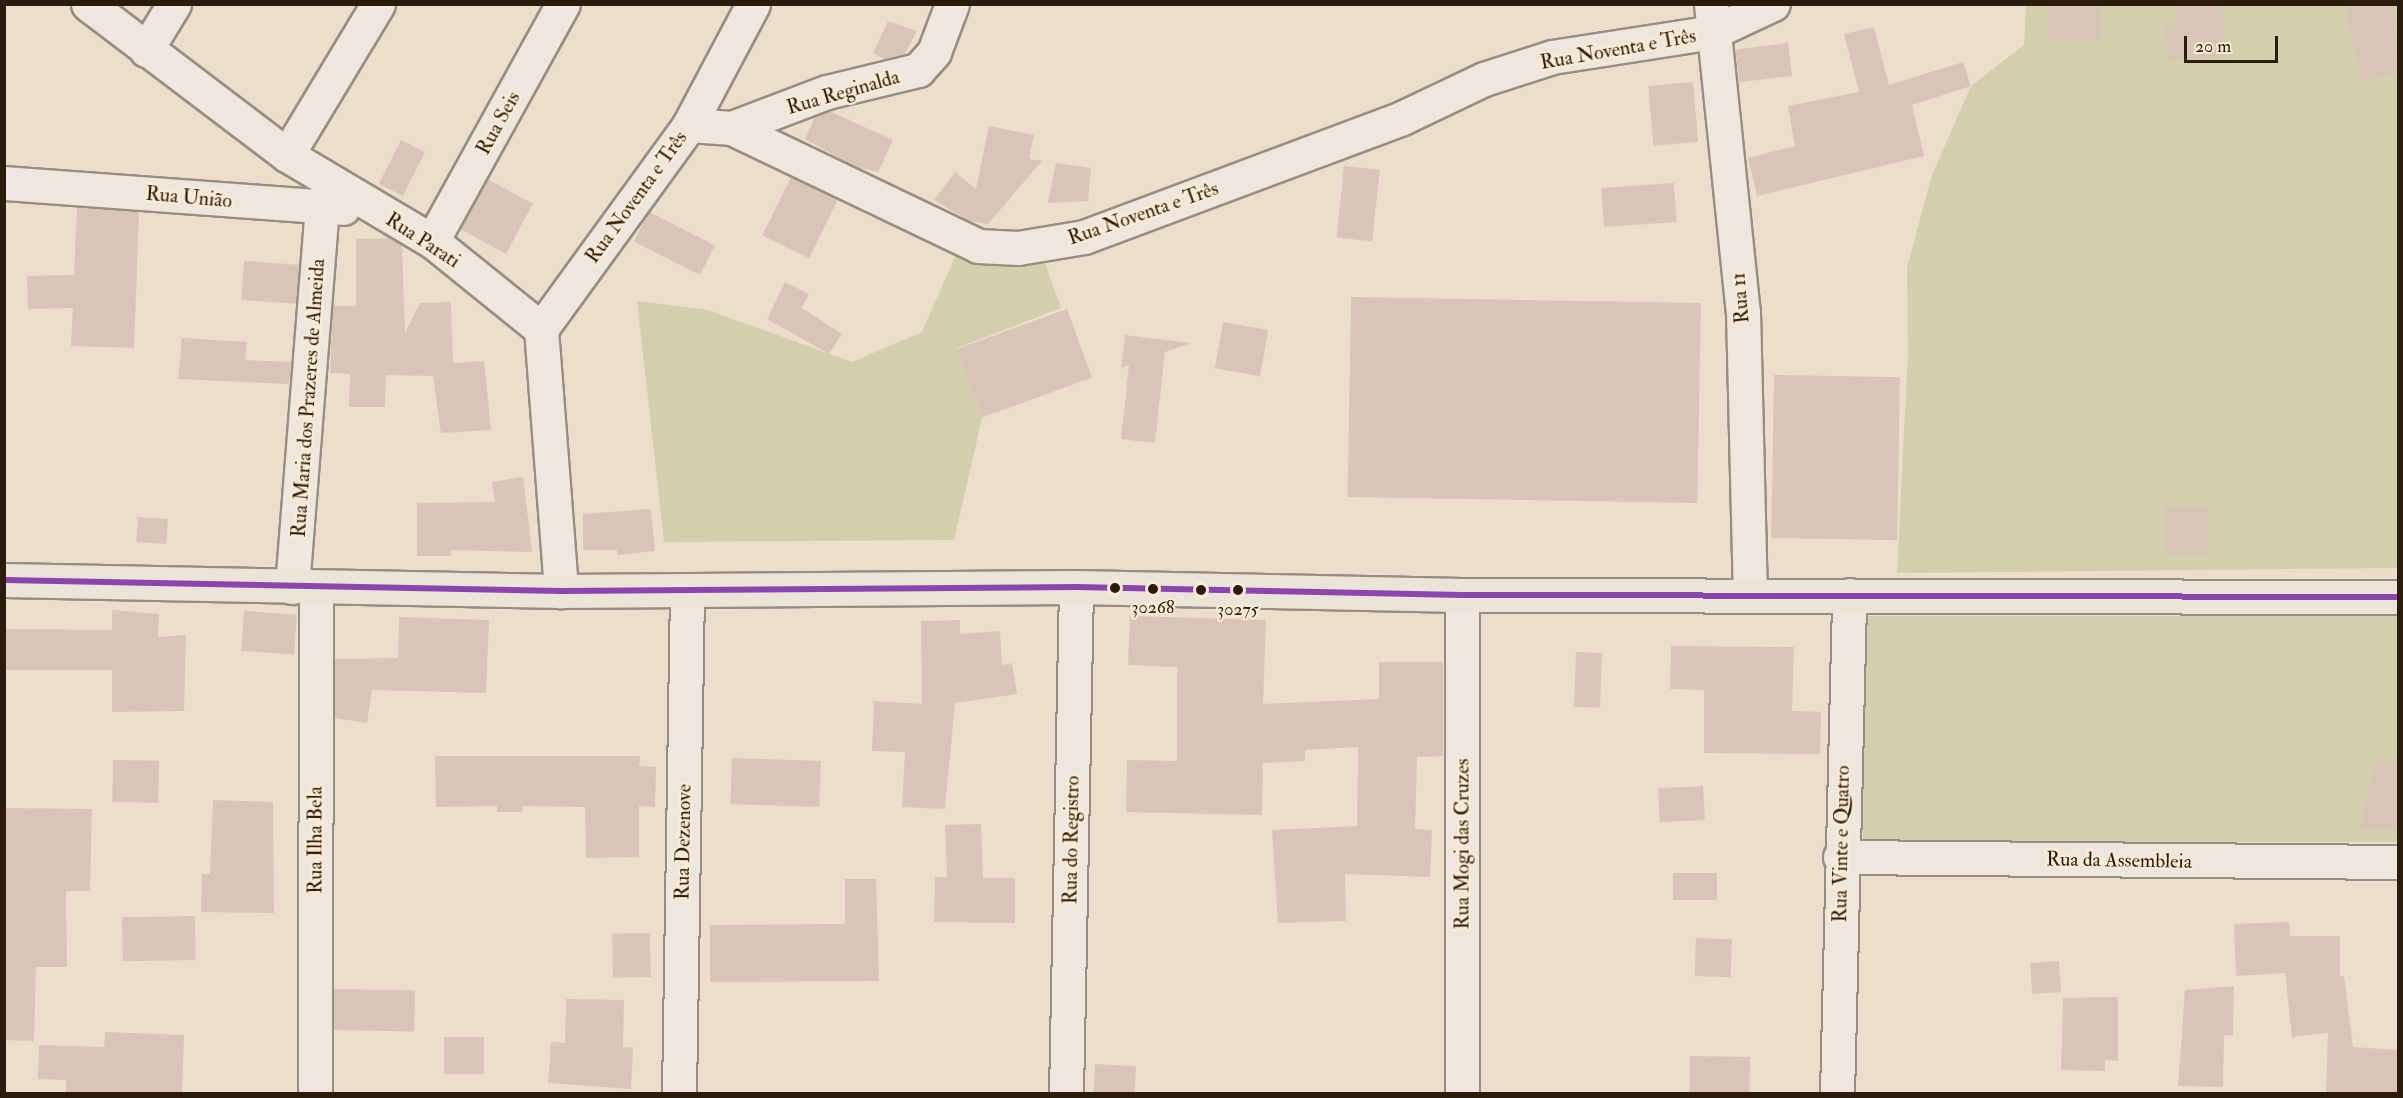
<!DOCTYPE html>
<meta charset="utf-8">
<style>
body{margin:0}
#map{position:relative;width:2403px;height:1098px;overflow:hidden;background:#ecdecb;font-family:"IM FELL Double Pica",serif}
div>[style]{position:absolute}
.green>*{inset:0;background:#d2cfac;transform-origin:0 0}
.building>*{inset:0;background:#d7c6b6;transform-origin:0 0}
.roads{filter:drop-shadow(2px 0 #978d81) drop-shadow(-2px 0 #978d81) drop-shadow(0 2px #978d81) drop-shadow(0 -2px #978d81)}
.minor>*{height:33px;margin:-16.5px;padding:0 16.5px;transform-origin:16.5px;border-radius:16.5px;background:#efe7de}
.major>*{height:33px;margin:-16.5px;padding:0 16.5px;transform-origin:16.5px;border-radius:16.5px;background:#ebe4d9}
.bus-1>*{height:6px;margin:-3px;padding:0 3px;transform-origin:3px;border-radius:3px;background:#8e44ad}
.dots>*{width:16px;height:16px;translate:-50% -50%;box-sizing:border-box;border:3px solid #fcecd4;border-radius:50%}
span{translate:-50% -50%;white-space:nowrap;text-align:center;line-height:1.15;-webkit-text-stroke:4.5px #fcecd4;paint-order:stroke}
.bus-label{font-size:18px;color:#2b1b0a}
.street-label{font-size:20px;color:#2b1b0a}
.frame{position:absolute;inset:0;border:6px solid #2b1b0a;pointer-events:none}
.scale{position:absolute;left:2184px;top:36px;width:94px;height:27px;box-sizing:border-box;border:3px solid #2b1b0a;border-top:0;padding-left:8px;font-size:18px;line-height:21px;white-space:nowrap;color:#2b1b0a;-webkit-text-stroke:4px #fcecd4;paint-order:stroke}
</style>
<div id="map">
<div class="green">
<i style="clip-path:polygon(2026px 5px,2398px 5px,2398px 568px,1897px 573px,1908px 352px,1907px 268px,1932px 175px,1971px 86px,2024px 45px)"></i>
<i style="clip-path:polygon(955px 257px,1043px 257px,1061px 308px,957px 348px,982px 418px,954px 540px,664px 542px,637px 301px,708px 310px,852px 362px,922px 332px)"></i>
<i style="left:1863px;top:616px;width:535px;height:226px"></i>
</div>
<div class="building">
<i style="left:2048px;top:4px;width:54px;height:36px"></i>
<i style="clip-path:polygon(2176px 4px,2222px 4px,2226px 56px,2168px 60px,2165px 26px,2177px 25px)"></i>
<i style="clip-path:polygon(2344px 4px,2392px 4px,2398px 72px,2362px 81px)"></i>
<i style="clip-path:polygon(888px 21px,917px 31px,905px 54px,884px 59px,873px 53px)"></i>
<i style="clip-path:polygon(1874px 27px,1889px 85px,1963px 62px,1971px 86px,1912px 105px,1924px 156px,1757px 196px,1748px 158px,1795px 146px,1788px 106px,1859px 92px,1844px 34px)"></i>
<i style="left:1788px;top:43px;width:33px;height:53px;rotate:83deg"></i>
<i style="left:1693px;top:82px;width:60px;height:45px;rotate:85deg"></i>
<i style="clip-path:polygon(829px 111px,893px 140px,878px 172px,856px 167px,805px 139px,815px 117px)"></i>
<i style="clip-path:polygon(989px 126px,1034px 135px,1029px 159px,1042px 161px,988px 224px,969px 221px,934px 200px,955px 172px,976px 189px)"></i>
<i style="left:401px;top:140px;width:27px;height:49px;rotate:27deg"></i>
<i style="clip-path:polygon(1056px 163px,1091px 168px,1088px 201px,1048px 203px)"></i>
<i style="left:1344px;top:166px;width:36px;height:72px;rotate:6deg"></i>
<i style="left:791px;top:177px;width:52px;height:65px;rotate:26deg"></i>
<i style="left:487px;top:179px;width:52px;height:57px;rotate:28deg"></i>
<i style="left:1674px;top:183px;width:39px;height:73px;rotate:86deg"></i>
<i style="clip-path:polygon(77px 207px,139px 212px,134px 348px,71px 346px,73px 308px,28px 309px,27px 276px,74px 275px)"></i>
<i style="left:649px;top:212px;width:74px;height:33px;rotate:27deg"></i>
<i style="clip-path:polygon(390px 238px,402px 245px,405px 333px,420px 303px,451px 302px,453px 363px,484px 361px,491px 430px,441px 433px,433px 376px,386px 375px,385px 407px,349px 407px,350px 374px,330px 373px,333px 306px,356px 306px,356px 239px)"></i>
<i style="left:244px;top:261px;width:55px;height:39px;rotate:4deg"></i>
<i style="clip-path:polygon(785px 282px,809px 294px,802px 308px,842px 334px,829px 354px,767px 319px)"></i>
<i style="left:1351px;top:297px;width:350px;height:200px;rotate:1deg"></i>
<i style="left:1067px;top:309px;width:73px;height:117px;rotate:70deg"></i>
<i style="left:1223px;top:322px;width:46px;height:47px;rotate:10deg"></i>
<i style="clip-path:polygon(1125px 335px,1191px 343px,1165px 352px,1155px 443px,1121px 439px,1129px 365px,1121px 368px)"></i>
<i style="clip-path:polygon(182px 338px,247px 342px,245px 360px,291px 362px,289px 384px,178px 379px)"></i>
<i style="left:1774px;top:375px;width:126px;height:163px;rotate:1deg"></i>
<i style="clip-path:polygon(523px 477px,532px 552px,451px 550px,451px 556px,417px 556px,417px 503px,495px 502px,492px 482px)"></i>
<i style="left:2208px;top:506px;width:48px;height:43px;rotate:89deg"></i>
<i style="clip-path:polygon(651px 509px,655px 551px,617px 555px,617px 550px,583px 550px,583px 514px)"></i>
<i style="left:138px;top:517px;width:30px;height:25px;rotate:4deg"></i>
<i style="clip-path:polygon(112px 610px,159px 614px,158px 637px,186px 635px,184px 711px,112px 712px,112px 670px,4px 670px,4px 629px,112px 630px)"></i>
<i style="left:244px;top:611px;width:53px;height:40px;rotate:4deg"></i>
<i style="clip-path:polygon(1130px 616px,1266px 620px,1263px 704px,1379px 699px,1379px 662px,1443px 662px,1443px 756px,1417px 757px,1415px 829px,1432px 830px,1430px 877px,1345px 874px,1346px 921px,1278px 923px,1272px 830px,1357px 826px,1358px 747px,1305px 750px,1305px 761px,1263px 763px,1262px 815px,1126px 812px,1127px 760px,1177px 761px,1177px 667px,1128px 665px)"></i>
<i style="clip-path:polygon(399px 617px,489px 620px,486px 693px,372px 690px,367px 723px,334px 718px,335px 659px,398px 658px)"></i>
<i style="clip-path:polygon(960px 620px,960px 634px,1000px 631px,1002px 665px,1012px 663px,1017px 694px,955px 703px,945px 809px,902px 807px,905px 752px,872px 751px,874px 701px,922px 704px,921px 621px)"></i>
<i style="clip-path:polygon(1671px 646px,1794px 647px,1792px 711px,1821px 712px,1820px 754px,1704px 753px,1704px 690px,1670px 689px)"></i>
<i style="left:1576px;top:652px;width:26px;height:55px;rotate:2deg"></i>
<i style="clip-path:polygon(435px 756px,640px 756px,639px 766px,656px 767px,655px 807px,639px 806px,639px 857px,586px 858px,585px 807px,523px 806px,522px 812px,497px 812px,497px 806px,436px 807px)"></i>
<i style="left:732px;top:758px;width:89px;height:46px;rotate:2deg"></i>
<i style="left:113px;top:760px;width:46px;height:42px;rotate:1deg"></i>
<i style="clip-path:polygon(2376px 761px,2398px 761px,2398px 829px,2360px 828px)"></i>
<i style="left:1703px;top:786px;width:34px;height:45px;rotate:87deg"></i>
<i style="clip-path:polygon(213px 800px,273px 802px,274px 913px,201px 912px,202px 874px,210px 874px)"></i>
<i style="clip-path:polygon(4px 808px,92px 809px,90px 891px,66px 891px,67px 967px,36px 967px,34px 1041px,4px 1040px)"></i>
<i style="clip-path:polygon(981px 824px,983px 878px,1015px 878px,1015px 923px,934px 922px,935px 877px,947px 877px,945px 825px)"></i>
<i style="left:1717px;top:873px;width:27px;height:44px;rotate:90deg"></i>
<i style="clip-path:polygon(845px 879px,876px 879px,879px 981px,710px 982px,710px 925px,845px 924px)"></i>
<i style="left:195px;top:916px;width:44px;height:73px;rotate:89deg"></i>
<i style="clip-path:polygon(2289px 922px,2290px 936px,2340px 936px,2340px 976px,2344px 976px,2353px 1047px,2398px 1050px,2398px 1094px,2326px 1094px,2328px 1033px,2292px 1037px,2285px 973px,2236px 976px,2234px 924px)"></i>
<i style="left:650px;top:933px;width:44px;height:38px;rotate:89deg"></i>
<i style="left:1696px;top:938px;width:36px;height:38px;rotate:2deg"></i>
<i style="left:2059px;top:961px;width:31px;height:29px;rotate:86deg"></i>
<i style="clip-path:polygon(2234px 986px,2233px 1036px,2224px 1035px,2223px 1087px,2178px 1086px,2185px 990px)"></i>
<i style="left:334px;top:989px;width:81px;height:41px;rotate:1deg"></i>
<i style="clip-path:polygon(2118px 997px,2118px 1061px,2105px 1060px,2105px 1071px,2061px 1070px,2063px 998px)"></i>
<i style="clip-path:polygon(566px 999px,624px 1000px,623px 1047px,633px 1048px,631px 1089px,548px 1083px,551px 1042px,565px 1043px)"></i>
<i style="clip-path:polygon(105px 1032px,184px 1035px,182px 1094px,66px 1094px,66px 1080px,38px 1079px,39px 1045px,104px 1047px)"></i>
<i style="left:444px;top:1037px;width:40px;height:37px"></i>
<i style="left:1690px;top:1056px;width:60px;height:38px;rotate:1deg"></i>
<i style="left:1095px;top:1064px;width:41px;height:30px;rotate:3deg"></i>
</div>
<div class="roads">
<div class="minor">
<i style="left:88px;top:4px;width:250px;rotate:37.2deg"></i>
<i style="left:287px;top:155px;width:169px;rotate:30.7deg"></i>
<i style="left:432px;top:241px;width:140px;rotate:38.9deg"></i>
<i style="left:541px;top:329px;width:263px;rotate:85.6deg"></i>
<i style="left:1711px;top:4px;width:310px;rotate:84.1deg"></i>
<i style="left:1743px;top:312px;width:280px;rotate:88.6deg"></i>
<i style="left:146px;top:50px;width:54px;rotate:-58.7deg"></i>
<i style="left:689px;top:125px;width:137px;rotate:-62.1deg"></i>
<i style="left:732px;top:128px;width:102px;rotate:-20.8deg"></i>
<i style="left:827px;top:92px;width:94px;rotate:-13.6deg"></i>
<i style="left:918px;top:70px;width:24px;rotate:-48deg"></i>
<i style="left:934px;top:52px;width:51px;rotate:-69.4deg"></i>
<i style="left:287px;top:155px;width:176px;rotate:-58.9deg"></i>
<i style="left:4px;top:183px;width:340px;rotate:4.2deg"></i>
<i style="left:432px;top:241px;width:271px;rotate:-61.1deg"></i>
<i style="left:541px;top:329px;width:252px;rotate:-54deg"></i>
<i style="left:689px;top:125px;width:43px;rotate:4deg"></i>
<i style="left:732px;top:128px;width:273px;rotate:25.6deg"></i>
<i style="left:978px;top:246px;width:40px;rotate:2.9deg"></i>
<i style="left:1018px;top:248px;width:67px;rotate:-9.5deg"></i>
<i style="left:1084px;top:237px;width:340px;rotate:-20.5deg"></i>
<i style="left:1402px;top:118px;width:91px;rotate:-25.4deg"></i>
<i style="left:1484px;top:79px;width:71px;rotate:-17.9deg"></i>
<i style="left:1552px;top:57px;width:163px;rotate:-8.8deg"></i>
<i style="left:1713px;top:32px;width:66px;rotate:-25deg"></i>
<i style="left:292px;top:587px;width:380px;rotate:-85.5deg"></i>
<i style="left:1462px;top:595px;width:499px;rotate:90deg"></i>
<i style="left:1840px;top:857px;width:558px;rotate:0.51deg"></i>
<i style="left:315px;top:1094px;width:507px;rotate:-89.89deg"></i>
<i style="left:679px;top:1094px;width:504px;rotate:-89.09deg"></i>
<i style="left:1066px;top:1094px;width:507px;rotate:-88.87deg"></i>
<i style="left:1837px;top:1094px;width:499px;rotate:-88.6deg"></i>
</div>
<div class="major">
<i style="left:4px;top:580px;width:557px;rotate:1.13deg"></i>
<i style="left:561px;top:591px;width:515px;rotate:-0.45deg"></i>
<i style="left:1076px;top:587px;width:386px;rotate:1.2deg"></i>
<i style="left:1462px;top:595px;width:936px;rotate:0.12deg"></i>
</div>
</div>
<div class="bus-1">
<i style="left:4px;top:580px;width:557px;rotate:1.13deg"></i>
<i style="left:561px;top:591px;width:515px;rotate:-0.45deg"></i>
<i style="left:1076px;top:587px;width:386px;rotate:1.2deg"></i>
<i style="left:1462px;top:595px;width:936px;rotate:0.12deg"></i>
</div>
<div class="dots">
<i style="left:1115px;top:588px;background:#2b1b0a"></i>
<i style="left:1153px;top:589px;background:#2b1b0a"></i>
<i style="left:1201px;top:590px;background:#2b1b0a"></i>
<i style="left:1238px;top:590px;background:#2b1b0a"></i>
</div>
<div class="bus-label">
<span style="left:1153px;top:608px">30268</span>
<span style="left:1238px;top:610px">30275</span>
</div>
<div class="street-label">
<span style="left:1618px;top:49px;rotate:-10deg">Rua Noventa e Três</span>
<span style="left:843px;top:92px;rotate:-16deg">Rua Reginalda</span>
<span style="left:498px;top:123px;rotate:-61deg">Rua Seis</span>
<span style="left:189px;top:197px;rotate:5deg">Rua União</span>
<span style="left:636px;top:197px;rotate:-54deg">Rua Noventa e Três</span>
<span style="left:1143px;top:213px;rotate:-19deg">Rua Noventa e Três</span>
<span style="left:423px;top:240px;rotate:33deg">Rua Parati</span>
<span style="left:1740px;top:298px;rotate:-95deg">Rua 11</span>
<span style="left:308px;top:398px;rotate:-86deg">Rua Maria dos Prazeres de Almeida</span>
<span style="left:315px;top:840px;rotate:-90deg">Rua Ilha Bela</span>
<span style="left:1071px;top:840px;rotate:-89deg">Rua do Registro</span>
<span style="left:683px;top:842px;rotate:-89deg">Rua Dezenove</span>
<span style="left:1462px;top:844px;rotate:-90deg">Rua Mogi das Cruzes</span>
<span style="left:1841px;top:844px;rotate:-89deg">Rua Vinte e Quatro</span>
<span style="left:2119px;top:860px;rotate:1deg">Rua da Assembleia</span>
</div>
<div class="frame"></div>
<div class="scale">20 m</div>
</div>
